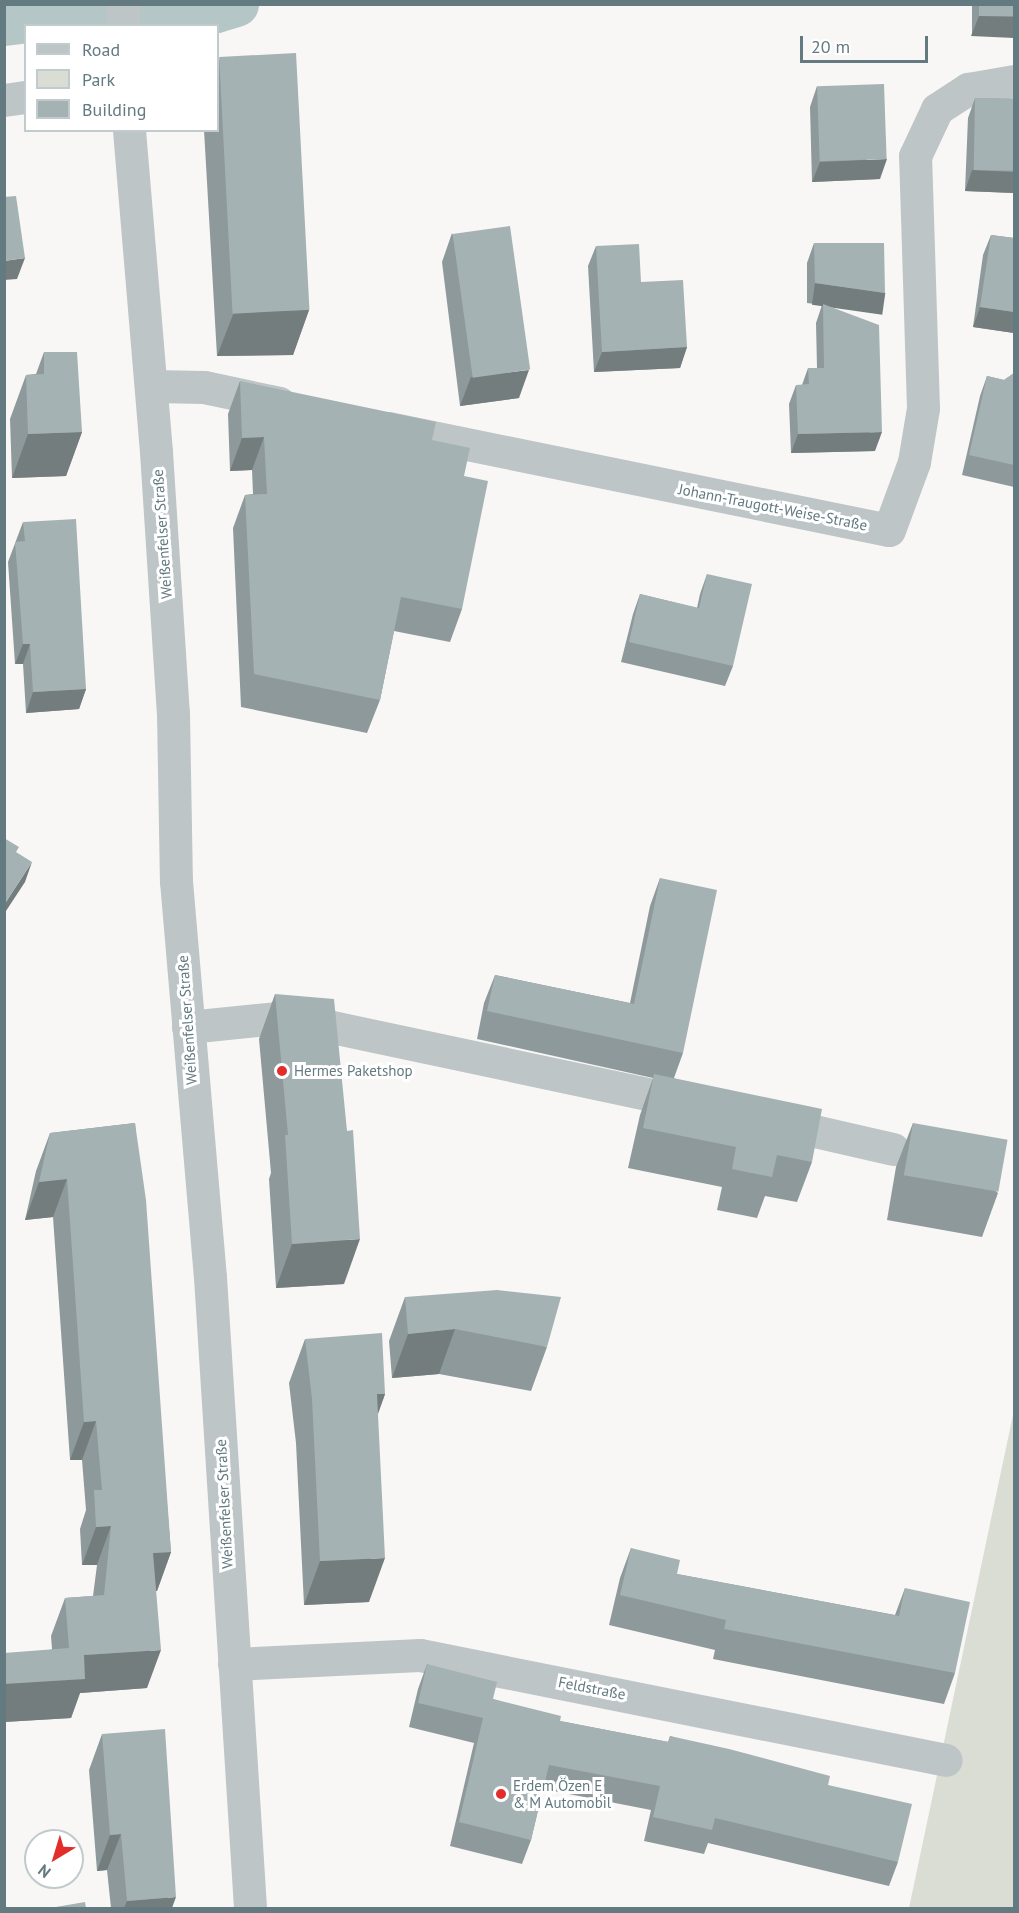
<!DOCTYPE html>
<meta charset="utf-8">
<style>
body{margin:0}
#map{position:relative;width:1019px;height:1913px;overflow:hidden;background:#f8f7f5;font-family:"PT Sans",sans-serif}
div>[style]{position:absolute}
.green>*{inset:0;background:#d9ddd4}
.canal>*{height:45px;margin:-22.5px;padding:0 22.5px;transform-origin:22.5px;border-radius:22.5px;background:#b5c6c6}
.minor>*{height:33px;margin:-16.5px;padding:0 16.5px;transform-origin:16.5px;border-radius:16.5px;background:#bec5c7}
.wall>*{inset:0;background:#8e999b;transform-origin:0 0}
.shaded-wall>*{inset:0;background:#747d7e;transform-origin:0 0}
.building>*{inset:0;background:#a5b2b4;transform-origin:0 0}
.dots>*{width:16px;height:16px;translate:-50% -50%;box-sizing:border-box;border:3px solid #fff;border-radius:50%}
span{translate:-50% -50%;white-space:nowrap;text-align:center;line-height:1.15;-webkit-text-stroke:6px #fff;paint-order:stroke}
.street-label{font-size:15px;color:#637a80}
.poi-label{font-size:15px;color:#637a80}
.left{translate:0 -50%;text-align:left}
.frame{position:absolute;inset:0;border:6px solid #637a80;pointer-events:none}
.legend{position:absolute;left:24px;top:24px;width:195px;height:108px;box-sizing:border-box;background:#fff;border:2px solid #c1cacc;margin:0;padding:8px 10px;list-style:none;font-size:18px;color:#637a80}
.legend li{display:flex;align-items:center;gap:12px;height:30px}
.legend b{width:30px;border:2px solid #c1cacc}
.north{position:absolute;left:24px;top:1829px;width:60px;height:60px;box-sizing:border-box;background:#fff;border:2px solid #c1cacc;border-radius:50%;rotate:218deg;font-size:16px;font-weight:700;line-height:24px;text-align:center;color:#637a80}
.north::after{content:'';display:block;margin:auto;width:21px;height:27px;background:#e32d2a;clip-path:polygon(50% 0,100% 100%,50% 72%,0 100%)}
.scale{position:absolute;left:800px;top:36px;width:128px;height:27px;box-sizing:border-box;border:3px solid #637a80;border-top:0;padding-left:8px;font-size:18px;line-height:21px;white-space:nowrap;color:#637a80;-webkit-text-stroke:4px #fff;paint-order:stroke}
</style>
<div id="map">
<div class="green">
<i style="clip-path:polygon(1014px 1410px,1014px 1908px,909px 1908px)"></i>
</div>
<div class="canal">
<i style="left:4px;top:23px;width:57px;rotate:-7deg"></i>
<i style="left:61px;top:16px;width:155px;rotate:-2.2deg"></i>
<i style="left:216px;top:10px;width:21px;rotate:-17deg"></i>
</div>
<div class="minor">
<i style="left:123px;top:4px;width:22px;rotate:90deg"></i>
<i style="left:4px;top:100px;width:22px;rotate:-8deg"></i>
<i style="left:129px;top:130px;width:323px;rotate:85.2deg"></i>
<i style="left:156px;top:452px;width:262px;rotate:86.3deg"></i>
<i style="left:173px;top:713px;width:168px;rotate:89deg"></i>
<i style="left:176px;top:881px;width:397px;rotate:85.1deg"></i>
<i style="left:210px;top:1277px;width:632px;rotate:86.37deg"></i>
<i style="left:152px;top:386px;width:52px;rotate:1.1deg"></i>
<i style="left:204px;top:387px;width:77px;rotate:12deg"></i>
<i style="left:388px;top:428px;width:511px;rotate:11.51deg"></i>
<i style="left:889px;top:530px;width:72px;rotate:-69.8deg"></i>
<i style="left:914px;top:462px;width:55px;rotate:-80.5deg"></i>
<i style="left:923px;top:408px;width:252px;rotate:-91.8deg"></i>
<i style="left:915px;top:156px;width:52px;rotate:-64.9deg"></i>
<i style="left:937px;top:109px;width:37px;rotate:-33deg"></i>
<i style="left:968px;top:89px;width:47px;rotate:-9.9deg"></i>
<i style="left:188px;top:1027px;width:88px;rotate:-5.8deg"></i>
<i style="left:276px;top:1018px;width:42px;rotate:8.1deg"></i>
<i style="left:318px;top:1024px;width:380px;rotate:12deg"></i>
<i style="left:775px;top:1122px;width:121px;rotate:12.9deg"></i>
<i style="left:234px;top:1664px;width:186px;rotate:-2.8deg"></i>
<i style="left:420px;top:1655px;width:536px;rotate:11.29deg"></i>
</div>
<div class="wall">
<i style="left:972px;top:4px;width:42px;height:32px"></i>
<i style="clip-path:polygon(219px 58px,309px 310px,293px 355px,217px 356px,204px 130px,218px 130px,218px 62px)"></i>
<i style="clip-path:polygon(817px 86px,880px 179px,812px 182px,810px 107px)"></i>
<i style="clip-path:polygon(975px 98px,1014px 99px,1014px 193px,965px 191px,968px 118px)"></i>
<i style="clip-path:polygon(452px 233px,519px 398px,460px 406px,442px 262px)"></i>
<i style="clip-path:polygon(991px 235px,1014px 238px,1014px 333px,973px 327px,983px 255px)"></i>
<i style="clip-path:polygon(814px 243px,885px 293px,878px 313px,830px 306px,875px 451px,791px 453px,789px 404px,796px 385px,802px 385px,808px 368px,817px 368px,816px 323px,822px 305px,807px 303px,807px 263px)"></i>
<i style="clip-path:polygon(596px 246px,641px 282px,687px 347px,680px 368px,594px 372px,588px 266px)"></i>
<i style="clip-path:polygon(44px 352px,82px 432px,66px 476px,12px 478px,10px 419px,26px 375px,36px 374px)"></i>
<i style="clip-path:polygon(1014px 373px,1014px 487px,962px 475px,980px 396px,987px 376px,1004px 380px)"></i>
<i style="clip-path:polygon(240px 381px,432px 440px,464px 476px,462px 609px,450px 642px,394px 631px,380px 700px,367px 733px,241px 707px,233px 528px,245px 495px,253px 494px,252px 470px,230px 471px,228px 414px)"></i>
<i style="clip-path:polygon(23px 522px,86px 689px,79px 709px,26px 713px,23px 664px,15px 664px,8px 562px)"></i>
<i style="clip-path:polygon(707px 574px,733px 666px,725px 686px,621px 662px,633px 614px,640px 594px,697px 608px,700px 594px)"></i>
<i style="clip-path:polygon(660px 878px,683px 1053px,674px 1078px,812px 1162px,797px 1202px,765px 1196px,757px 1218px,717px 1210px,722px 1187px,628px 1168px,640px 1115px,653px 1078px,477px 1039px,484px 1003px,495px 975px,630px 1003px,650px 906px)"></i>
<i style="clip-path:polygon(275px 994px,347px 1131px,344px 1284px,276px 1288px,269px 1179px,271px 1173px,259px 1039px)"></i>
<i style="clip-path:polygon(135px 1123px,171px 1552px,157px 1591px,156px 1591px,147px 1688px,80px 1693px,71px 1718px,4px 1722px,4px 1684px,52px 1649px,51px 1636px,65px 1598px,93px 1596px,97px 1565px,82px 1565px,80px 1529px,86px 1510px,82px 1460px,70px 1460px,53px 1217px,25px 1220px,36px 1171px,50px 1133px)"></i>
<i style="clip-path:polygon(913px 1123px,998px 1193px,982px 1237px,887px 1220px,896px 1167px)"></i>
<i style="clip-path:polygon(405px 1297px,547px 1347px,531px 1391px,439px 1374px,392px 1378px,389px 1341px)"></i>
<i style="clip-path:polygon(305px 1339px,385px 1394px,378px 1414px,369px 1602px,304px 1605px,296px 1443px,289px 1383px)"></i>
<i style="clip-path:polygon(631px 1548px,677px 1574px,895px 1615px,905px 1588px,955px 1673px,944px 1704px,713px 1659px,715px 1650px,609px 1625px,620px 1578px)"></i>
<i style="clip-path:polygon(427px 1664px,493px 1699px,560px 1721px,668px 1742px,670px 1736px,828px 1785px,898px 1862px,889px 1886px,708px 1843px,704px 1854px,644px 1841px,651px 1810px,543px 1789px,531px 1840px,522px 1864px,450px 1846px,474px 1743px,409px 1727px,418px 1689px)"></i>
<i style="clip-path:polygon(102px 1734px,172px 1908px,111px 1908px,107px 1870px,97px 1871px,89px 1770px)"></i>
</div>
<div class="shaded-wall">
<i style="clip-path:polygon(979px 16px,1014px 17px,1014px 38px,971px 36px)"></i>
<i style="clip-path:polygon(887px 159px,880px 179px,812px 182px,820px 162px)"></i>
<i style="clip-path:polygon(972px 170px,1014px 172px,1014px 193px,965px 191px)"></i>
<i style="clip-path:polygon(25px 258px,17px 279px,4px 280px,4px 261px)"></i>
<i style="left:815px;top:283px;width:71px;height:22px;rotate:8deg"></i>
<i style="clip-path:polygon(980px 307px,1014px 312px,1014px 333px,973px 327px)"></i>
<i style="clip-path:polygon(309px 310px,293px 355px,217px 356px,234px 312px)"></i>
<i style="clip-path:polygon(687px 347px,680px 368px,594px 372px,602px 352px)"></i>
<i style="clip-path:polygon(529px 370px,519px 398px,460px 406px,471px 377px)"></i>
<i style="clip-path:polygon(82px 432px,66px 476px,12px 478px,28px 434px)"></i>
<i style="clip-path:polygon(882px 432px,875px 451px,791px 453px,798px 434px)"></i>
<i style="clip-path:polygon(264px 437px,252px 470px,230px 471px,242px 438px)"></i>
<i style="clip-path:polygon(23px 644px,30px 644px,23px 664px,15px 664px)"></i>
<i style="clip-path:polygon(86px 689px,79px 709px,26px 713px,33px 692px)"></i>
<i style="clip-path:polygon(32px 862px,25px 882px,4px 914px,4px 905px)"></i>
<i style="clip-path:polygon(67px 1179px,53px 1217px,25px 1220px,39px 1182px)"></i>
<i style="clip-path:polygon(360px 1239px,344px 1284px,276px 1288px,292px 1244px)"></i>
<i style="clip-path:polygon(455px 1329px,439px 1374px,392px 1378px,408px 1334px)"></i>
<i style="clip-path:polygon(377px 1394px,385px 1394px,369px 1438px)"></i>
<i style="clip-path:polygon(96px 1421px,82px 1460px,70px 1460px,84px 1422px)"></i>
<i style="clip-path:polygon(111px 1526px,97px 1565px,82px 1565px,96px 1527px)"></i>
<i style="clip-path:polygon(171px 1552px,157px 1591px,139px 1592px,153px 1553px)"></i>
<i style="clip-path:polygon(385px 1558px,369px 1602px,304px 1605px,320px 1561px)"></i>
<i style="clip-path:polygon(161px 1650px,147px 1688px,80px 1693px,71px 1718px,4px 1722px,4px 1684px,84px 1655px)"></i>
<i style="clip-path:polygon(121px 1834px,107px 1870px,97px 1871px,110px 1835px)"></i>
<i style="clip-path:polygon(176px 1897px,172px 1908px,124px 1908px,127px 1901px)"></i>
</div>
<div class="building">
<i style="left:979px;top:4px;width:35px;height:12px"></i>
<i style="left:296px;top:53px;width:257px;height:77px;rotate:87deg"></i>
<i style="left:884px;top:84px;width:75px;height:67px;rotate:88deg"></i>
<i style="left:975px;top:98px;width:39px;height:72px;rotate:1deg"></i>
<i style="clip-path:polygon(16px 196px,25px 258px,4px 261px,4px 197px)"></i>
<i style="left:510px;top:226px;width:145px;height:58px;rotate:82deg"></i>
<i style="clip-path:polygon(991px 235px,1014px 238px,1014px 312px,980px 307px)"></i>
<i style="clip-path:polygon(814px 243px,884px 243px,885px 293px,815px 283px)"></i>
<i style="clip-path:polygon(639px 244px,641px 282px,683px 280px,687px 347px,602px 352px,596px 246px)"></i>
<i style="clip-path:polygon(823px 304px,879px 325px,882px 432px,798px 434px,796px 385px,809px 384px,808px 368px,824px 368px)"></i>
<i style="clip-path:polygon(44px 352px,77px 352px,82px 432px,28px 434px,26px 375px,44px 374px)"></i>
<i style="clip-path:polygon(1014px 373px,1014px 465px,969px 455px,987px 376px,1004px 380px)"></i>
<i style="clip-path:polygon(240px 381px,436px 422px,432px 440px,470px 448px,464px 476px,488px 481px,462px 609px,401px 597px,380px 700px,254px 674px,245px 495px,267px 494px,264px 437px,242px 438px)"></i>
<i style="clip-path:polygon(76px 519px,86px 689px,33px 692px,30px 644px,23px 644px,15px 542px,25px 541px,23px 522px)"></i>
<i style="clip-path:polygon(707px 574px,752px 584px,733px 666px,629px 642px,640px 594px,699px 608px)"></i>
<i style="clip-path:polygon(4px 838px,19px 847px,16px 852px,32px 862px,4px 905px)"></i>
<i style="clip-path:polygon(660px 878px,717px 890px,683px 1053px,487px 1011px,495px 975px,634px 1004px)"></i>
<i style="clip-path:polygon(275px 994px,334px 999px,347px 1131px,353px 1130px,360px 1239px,292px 1244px,285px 1135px,288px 1135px)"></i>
<i style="clip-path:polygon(654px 1074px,822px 1109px,812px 1162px,777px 1155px,772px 1177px,732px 1169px,736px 1147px,643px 1128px)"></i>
<i style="clip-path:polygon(135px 1123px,146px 1200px,171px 1552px,153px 1553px,161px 1650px,84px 1655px,85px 1679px,4px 1684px,4px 1653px,69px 1648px,65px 1598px,104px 1595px,111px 1526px,96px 1527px,94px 1490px,102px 1490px,96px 1421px,84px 1422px,67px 1179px,39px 1182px,50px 1133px)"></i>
<i style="left:913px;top:1123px;width:96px;height:53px;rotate:10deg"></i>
<i style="clip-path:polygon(497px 1290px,561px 1297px,547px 1347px,455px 1329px,408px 1334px,405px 1297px)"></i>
<i style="clip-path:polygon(382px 1333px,385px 1394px,377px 1394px,385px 1558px,320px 1561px,312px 1399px,305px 1339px)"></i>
<i style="clip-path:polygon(631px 1548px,680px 1560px,677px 1574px,899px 1616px,905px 1588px,970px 1602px,955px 1673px,724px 1629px,726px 1620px,620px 1595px)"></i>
<i style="clip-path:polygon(427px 1664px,497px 1682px,493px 1699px,561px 1716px,560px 1721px,669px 1742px,670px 1736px,729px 1749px,830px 1776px,828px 1785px,912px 1804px,898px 1862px,715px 1818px,712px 1830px,653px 1817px,660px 1786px,549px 1765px,531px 1840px,459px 1822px,483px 1718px,418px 1703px)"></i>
<i style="clip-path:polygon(165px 1729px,176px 1897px,127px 1901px,121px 1834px,110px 1835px,102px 1734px)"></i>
<i style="clip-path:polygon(85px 1902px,86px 1908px,50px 1908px)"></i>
</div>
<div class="dots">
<i style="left:282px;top:1071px;background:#e32d2a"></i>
<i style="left:501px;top:1794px;background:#e32d2a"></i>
</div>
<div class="street-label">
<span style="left:773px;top:507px;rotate:11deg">Johann-Traugott-Weise-Straße</span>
<span style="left:162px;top:534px;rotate:-94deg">Weißenfelser Straße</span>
<span style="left:187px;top:1020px;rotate:-94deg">Weißenfelser Straße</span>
<span style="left:224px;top:1504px;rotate:-93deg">Weißenfelser Straße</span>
<span style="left:592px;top:1688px;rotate:11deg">Feldstraße</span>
</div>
<div class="poi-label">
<span class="left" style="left:294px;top:1071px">Hermes Paketshop</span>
<span class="left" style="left:513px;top:1794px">Erdem Özen E<br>&amp; M Automobil</span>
</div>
<div class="frame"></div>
<ul class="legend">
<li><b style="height:8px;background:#bec5c7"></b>Road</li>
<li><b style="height:16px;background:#d9ddd4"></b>Park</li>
<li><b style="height:16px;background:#a5b2b4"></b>Building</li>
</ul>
<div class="north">N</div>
<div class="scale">20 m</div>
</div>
